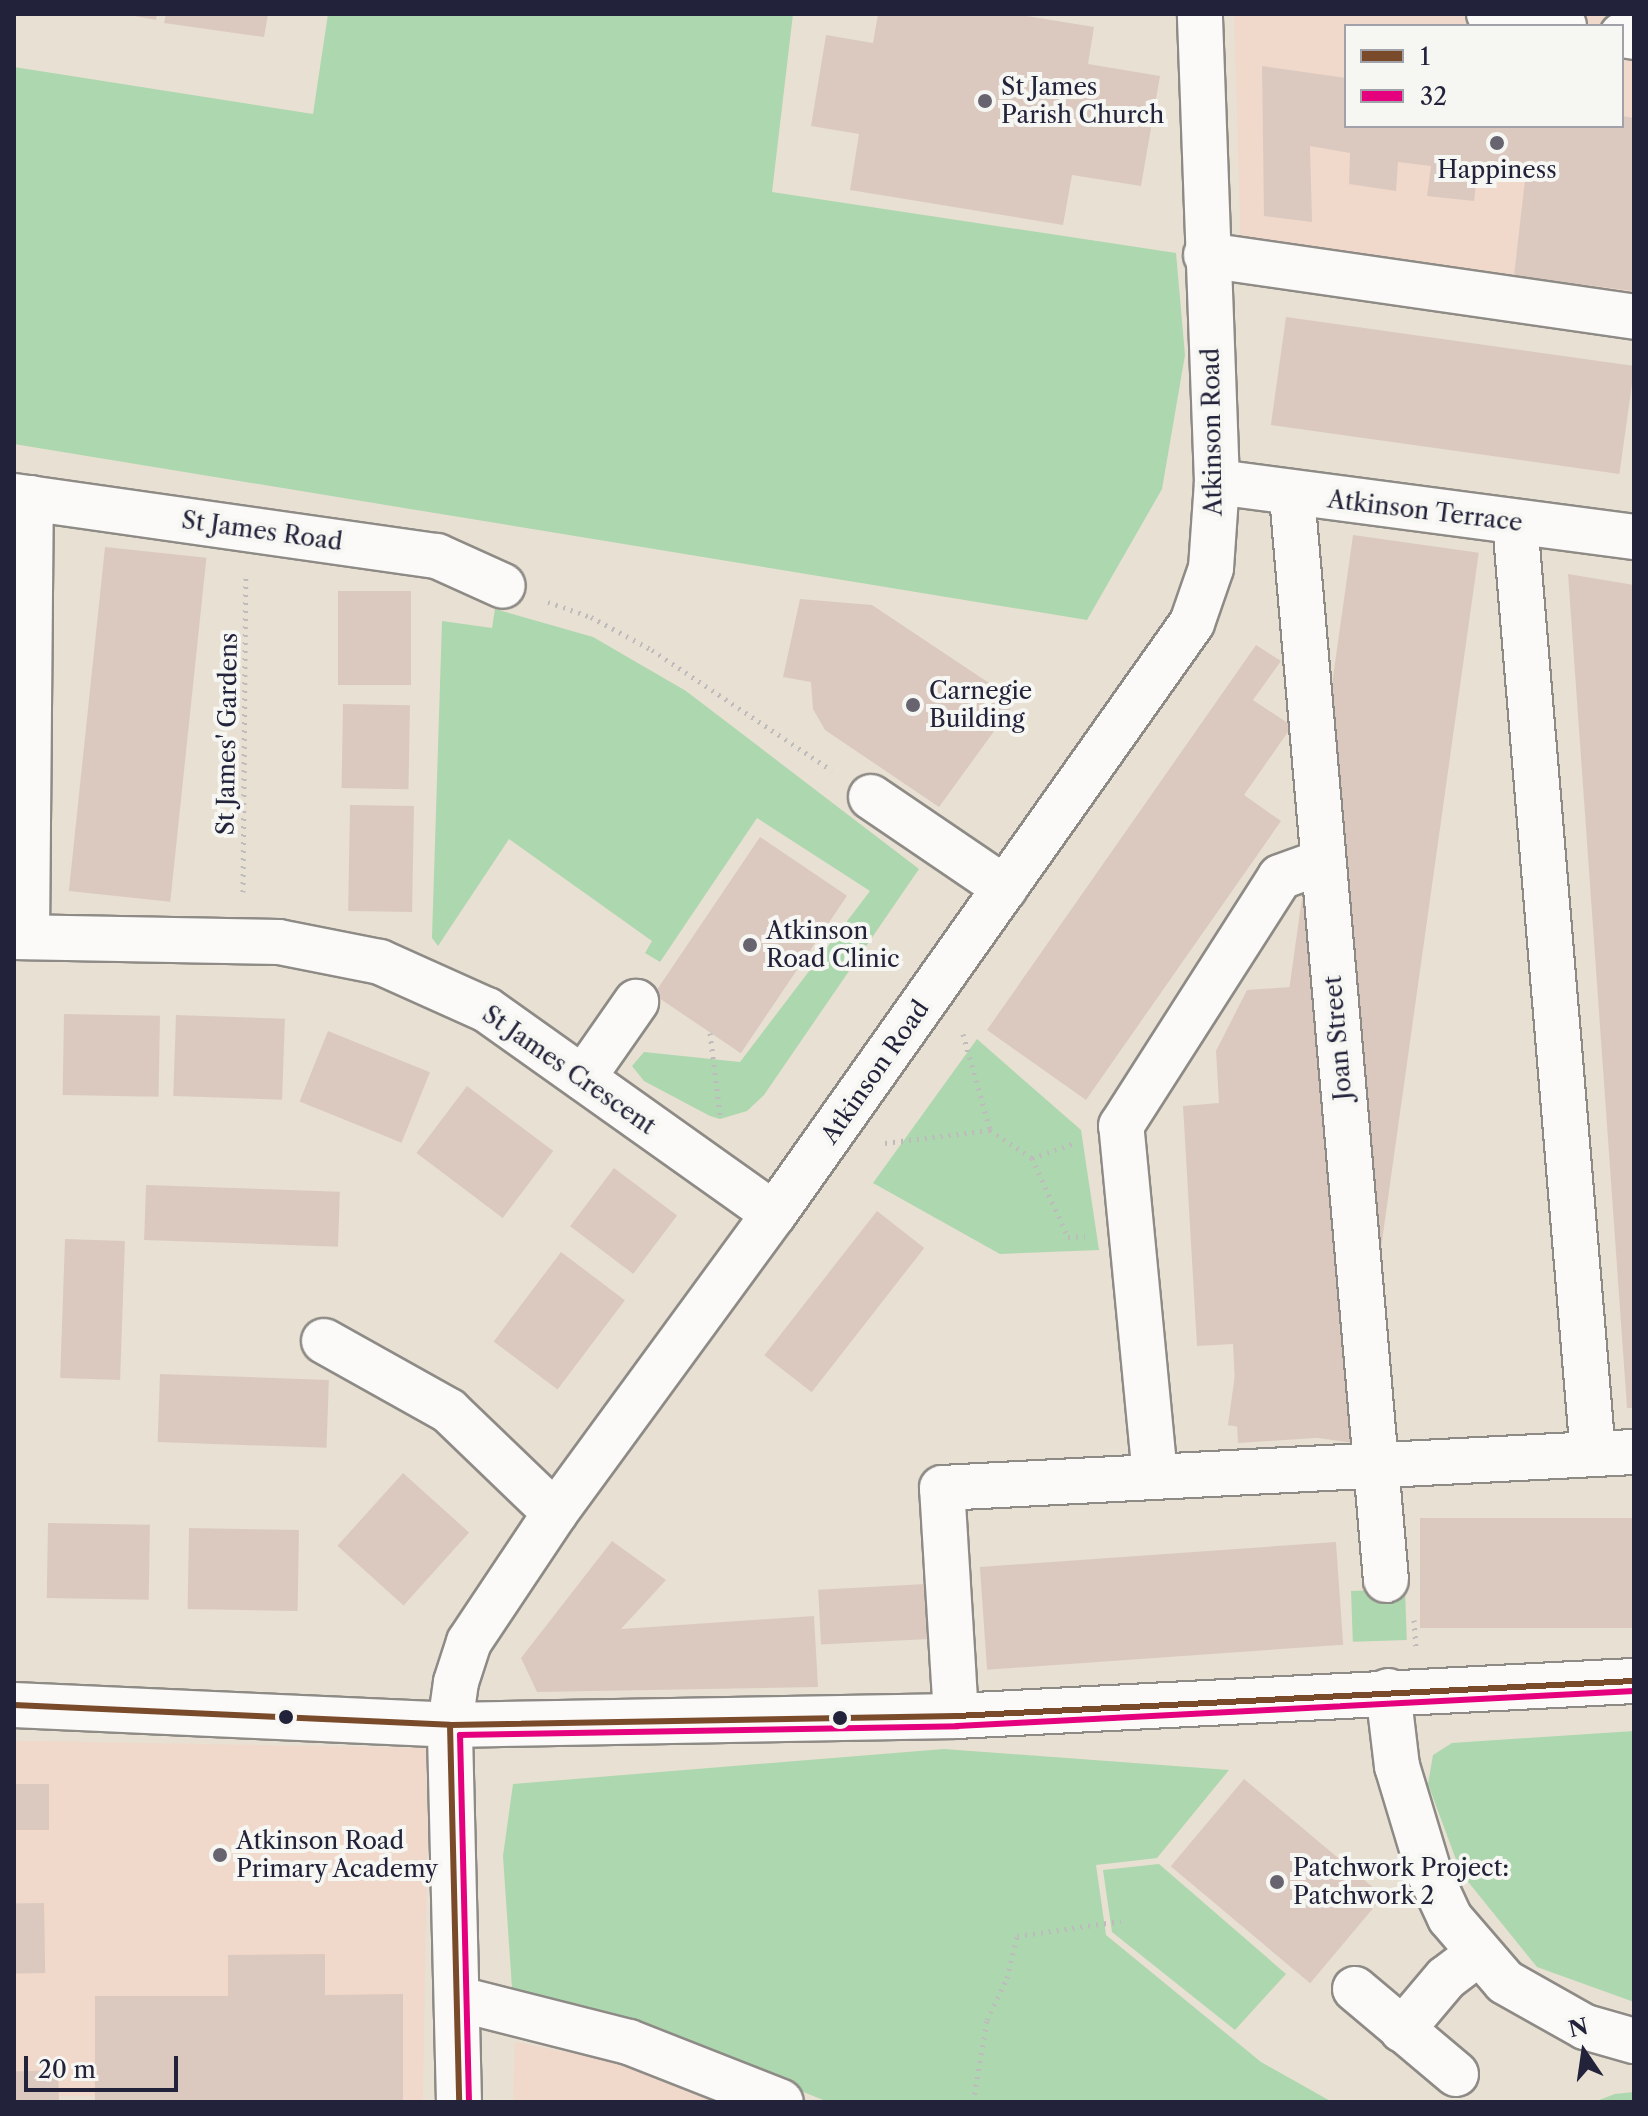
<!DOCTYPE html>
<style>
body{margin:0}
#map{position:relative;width:1648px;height:2116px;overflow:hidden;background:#e8e0d2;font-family:"Libre Caslon Text",serif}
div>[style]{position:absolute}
.built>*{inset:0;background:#f0d8cb;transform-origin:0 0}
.green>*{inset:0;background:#add7ae;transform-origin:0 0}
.building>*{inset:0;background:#dbc9c0;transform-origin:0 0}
.path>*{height:5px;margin-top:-2.5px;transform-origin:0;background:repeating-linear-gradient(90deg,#bdbbbb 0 2px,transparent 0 8px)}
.roads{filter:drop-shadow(2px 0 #8e8b87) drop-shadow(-2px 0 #8e8b87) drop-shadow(0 2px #8e8b87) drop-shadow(0 -2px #8e8b87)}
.minor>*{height:44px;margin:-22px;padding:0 22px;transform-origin:22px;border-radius:22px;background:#fcfaf8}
.major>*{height:44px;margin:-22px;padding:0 22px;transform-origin:22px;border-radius:22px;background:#fcfaf8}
.bus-1>*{height:6px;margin:-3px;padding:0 3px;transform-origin:3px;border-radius:3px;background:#7a4b2a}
.bus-2>*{height:6px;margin:-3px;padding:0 3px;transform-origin:3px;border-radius:3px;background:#e5007d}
.dots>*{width:22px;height:22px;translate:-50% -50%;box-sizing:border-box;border:4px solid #f6f6f2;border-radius:50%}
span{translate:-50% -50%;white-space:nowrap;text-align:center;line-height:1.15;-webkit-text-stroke:8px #f6f6f2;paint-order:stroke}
.poi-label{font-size:24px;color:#22223b}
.left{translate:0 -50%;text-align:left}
.street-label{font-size:24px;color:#22223b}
.frame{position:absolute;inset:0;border:16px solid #22223b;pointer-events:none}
.legend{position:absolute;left:1344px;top:24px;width:280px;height:104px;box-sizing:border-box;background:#f6f6f2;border:2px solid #a1a1a9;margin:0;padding:10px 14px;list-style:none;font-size:24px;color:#22223b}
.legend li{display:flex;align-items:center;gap:16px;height:40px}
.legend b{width:40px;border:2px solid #a1a1a9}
.north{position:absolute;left:1544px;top:2012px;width:80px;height:80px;-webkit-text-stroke:6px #f6f6f2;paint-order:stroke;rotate:347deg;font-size:22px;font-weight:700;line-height:32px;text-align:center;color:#22223b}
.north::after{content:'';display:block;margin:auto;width:28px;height:36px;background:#22223b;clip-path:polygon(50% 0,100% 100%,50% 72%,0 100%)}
.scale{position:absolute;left:24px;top:2056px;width:154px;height:36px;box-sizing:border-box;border:4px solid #22223b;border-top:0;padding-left:10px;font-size:24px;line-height:28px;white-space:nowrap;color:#22223b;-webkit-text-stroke:6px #f6f6f2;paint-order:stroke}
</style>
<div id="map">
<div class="built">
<i style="clip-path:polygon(evenodd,1234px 14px,1634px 14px,1634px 336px,1242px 283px,1234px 14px,1346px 26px,1622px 26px,1622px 126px,1346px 126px,1346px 26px)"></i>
<i style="left:429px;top:1748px;width:354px;height:415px;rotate:91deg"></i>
<i style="clip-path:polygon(515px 2042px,622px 2063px,714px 2102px,513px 2102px)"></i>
</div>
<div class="green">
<i style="clip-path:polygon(328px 14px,793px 14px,772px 192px,1176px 253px,1185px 355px,1162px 489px,1087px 620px,14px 444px,14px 67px,313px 114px)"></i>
<i style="clip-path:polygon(495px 609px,593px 637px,686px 691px,919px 869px,764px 1095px,747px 1111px,720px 1119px,710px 1116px,644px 1081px,632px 1066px,644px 1052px,740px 1062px,870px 891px,757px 818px,660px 962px,645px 953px,652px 941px,509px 839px,438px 946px,432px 938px,442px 621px,492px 628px)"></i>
<i style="clip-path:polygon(977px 1039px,1081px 1130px,1099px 1250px,1000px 1254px,873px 1183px)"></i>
<i style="left:1405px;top:1589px;width:51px;height:54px;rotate:88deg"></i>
<i style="clip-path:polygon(1634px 1731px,1634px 2002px,1537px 1967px,1461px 1873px,1428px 1784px,1433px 1755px,1452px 1743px)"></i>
<i style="clip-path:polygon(944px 1749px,1229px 1770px,1157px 1858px,1096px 1865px,1106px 1935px,1261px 2062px,1332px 2102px,828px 2102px,625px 2019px,512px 1988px,503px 1856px,513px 1784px)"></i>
<i style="clip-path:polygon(1159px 1864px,1286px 1974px,1235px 2030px,1112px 1932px,1103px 1870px)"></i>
<i style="clip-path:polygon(1634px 2092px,1634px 2102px,1594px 2102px,1615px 2094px)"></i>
</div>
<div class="building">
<i style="clip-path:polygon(124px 14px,157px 14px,156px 20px)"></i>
<i style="clip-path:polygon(166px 14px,268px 14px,264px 37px,164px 23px)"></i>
<i style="clip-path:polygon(878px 14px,1015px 14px,1094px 27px,1088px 64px,1160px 76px,1141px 186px,1072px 175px,1063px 225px,850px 190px,859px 134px,811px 126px,826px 35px,873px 43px)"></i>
<i style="clip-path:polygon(1262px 66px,1346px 78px,1346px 126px,1622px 126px,1622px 116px,1634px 118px,1634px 291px,1514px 276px,1525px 180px,1477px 175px,1474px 201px,1427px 196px,1431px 166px,1398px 162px,1396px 191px,1349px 184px,1350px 153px,1310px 146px,1312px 222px,1264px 216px)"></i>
<i style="left:1286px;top:317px;width:352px;height:109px;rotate:8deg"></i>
<i style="left:1353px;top:535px;width:127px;height:899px;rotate:8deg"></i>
<i style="left:105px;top:547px;width:102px;height:346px;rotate:6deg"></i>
<i style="clip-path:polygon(1568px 574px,1634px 585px,1634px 1408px,1627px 1408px)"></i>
<i style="left:338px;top:591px;width:73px;height:94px"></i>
<i style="clip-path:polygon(800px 599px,872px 605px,1016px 701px,939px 807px,825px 730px,813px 709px,811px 682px,783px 677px)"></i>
<i style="clip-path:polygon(1256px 645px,1281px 661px,1253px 700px,1292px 726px,1244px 795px,1281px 821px,1086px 1100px,987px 1030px)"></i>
<i style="left:343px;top:704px;width:67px;height:84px;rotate:1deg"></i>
<i style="left:350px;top:805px;width:64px;height:106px;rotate:1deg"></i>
<i style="left:760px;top:837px;width:105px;height:190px;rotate:34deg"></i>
<i style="clip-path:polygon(1304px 986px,1330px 1437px,1238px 1443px,1233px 1344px,1197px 1346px,1183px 1106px,1219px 1103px,1216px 1051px,1247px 990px)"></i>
<i style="left:64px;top:1014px;width:96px;height:81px;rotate:1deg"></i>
<i style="left:176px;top:1015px;width:109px;height:81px;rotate:2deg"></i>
<i style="left:328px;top:1031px;width:110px;height:76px;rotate:22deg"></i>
<i style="left:467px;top:1086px;width:108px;height:84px;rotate:37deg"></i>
<i style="left:614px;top:1168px;width:79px;height:73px;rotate:37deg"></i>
<i style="left:146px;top:1185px;width:194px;height:55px;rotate:2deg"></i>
<i style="left:877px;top:1211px;width:60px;height:183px;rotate:38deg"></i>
<i style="left:65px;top:1239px;width:60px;height:139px;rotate:2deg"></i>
<i style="left:561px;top:1252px;width:80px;height:112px;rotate:37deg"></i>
<i style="left:160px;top:1374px;width:169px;height:68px;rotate:2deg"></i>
<i style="left:403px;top:1473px;width:89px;height:98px;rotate:42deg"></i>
<i style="left:1634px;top:1518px;width:110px;height:214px;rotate:90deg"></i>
<i style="left:48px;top:1523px;width:102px;height:75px;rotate:1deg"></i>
<i style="left:189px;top:1528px;width:110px;height:81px;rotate:1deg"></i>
<i style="clip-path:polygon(612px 1541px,666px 1580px,621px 1629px,814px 1616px,818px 1687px,537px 1692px,521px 1658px)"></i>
<i style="left:1336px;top:1542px;width:103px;height:357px;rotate:86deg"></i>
<i style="left:926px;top:1584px;width:55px;height:108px;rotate:87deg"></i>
<i style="left:1244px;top:1779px;width:182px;height:114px;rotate:40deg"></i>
<i style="left:14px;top:1784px;width:35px;height:46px"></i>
<i style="left:44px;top:1903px;width:70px;height:30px;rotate:89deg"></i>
<i style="clip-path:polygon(325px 1954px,325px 1995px,403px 1994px,403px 2102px,95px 2102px,95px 1996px,228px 1996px,228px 1955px)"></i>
<i style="left:58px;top:2070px;width:32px;height:44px;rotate:88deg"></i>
</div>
<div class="path">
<i style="left:548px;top:602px;width:46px;rotate:19.2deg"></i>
<i style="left:591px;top:617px;width:69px;rotate:28.4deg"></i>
<i style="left:652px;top:650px;width:216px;rotate:33.8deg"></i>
<i style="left:243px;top:892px;width:314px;rotate:-89.5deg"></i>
<i style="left:710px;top:1033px;width:83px;rotate:83deg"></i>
<i style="left:963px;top:1034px;width:100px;rotate:74.3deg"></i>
<i style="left:885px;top:1143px;width:106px;rotate:-7.1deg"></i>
<i style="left:990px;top:1130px;width:50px;rotate:33.7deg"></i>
<i style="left:1032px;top:1158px;width:46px;rotate:-19.2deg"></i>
<i style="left:1032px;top:1158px;width:87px;rotate:65.5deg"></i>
<i style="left:1068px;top:1237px;width:17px;rotate:-3deg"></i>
<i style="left:1414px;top:1620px;width:26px;rotate:86deg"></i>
<i style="left:973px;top:2102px;width:83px;rotate:-80.3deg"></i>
<i style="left:987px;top:2020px;width:47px;rotate:-64.5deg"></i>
<i style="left:1007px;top:1978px;width:43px;rotate:-76.6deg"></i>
<i style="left:1017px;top:1936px;width:105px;rotate:-8.2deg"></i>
</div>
<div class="roads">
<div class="minor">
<i style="left:1206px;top:255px;width:432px;rotate:8.2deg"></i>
<i style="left:1217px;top:482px;width:421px;rotate:7.5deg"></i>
<i style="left:1292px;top:495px;width:1089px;rotate:85.05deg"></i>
<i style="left:14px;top:496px;width:427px;rotate:8.1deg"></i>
<i style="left:437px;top:556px;width:72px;rotate:24.4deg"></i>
<i style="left:1515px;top:522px;width:935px;rotate:85.22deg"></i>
<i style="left:871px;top:797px;width:162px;rotate:34.2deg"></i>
<i style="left:14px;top:937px;width:265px;rotate:1.1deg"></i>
<i style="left:279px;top:942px;width:103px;rotate:11.2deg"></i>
<i style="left:380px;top:962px;width:117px;rotate:24.2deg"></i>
<i style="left:487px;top:1010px;width:352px;rotate:35.4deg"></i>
<i style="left:27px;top:937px;width:439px;rotate:-89.5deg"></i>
<i style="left:583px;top:1078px;width:93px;rotate:-55.1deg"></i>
<i style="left:324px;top:1341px;width:143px;rotate:29.2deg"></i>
<i style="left:449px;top:1411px;width:147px;rotate:43.9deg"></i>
<i style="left:1155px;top:1476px;width:352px;rotate:-95.5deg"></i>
<i style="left:1121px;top:1126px;width:295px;rotate:-57.4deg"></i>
<i style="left:1280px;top:877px;width:45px;rotate:-19.7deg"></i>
<i style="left:1388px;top:1691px;width:76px;rotate:83.2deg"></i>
<i style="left:1397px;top:1766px;width:114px;rotate:73.2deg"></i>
<i style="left:1430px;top:1875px;width:47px;rotate:65.1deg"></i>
<i style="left:1450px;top:1918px;width:84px;rotate:49.3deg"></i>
<i style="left:1505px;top:1982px;width:92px;rotate:29.4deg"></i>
<i style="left:1585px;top:2027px;width:51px;rotate:15.9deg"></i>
<i style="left:14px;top:1705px;width:436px;rotate:2.6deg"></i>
<i style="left:450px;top:1725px;width:506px;rotate:-1.02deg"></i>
<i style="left:956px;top:1716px;width:679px;rotate:-2.96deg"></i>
<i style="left:956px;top:1716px;width:228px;rotate:-93.5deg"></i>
<i style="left:942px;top:1488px;width:693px;rotate:-2.98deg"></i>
<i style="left:1355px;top:1989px;width:132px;rotate:40.1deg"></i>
<i style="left:459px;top:1999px;width:175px;rotate:14.2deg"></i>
<i style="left:629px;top:2042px;width:163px;rotate:21.5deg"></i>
<i style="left:1402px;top:2030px;width:68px;rotate:-49.8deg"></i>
<i style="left:1446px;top:1978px;width:41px;rotate:-37.1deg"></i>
</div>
<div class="major">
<i style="left:1489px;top:14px;width:76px;rotate:9.1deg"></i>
<i style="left:1622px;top:35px;width:12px;rotate:9deg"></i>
<i style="left:459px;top:2102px;width:377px;rotate:-91.4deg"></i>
<i style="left:450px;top:1725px;width:43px;rotate:-82.1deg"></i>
<i style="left:456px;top:1682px;width:42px;rotate:-72deg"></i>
<i style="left:469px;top:1642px;width:155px;rotate:-56.3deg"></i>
<i style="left:555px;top:1513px;width:371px;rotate:-53.8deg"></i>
<i style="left:774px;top:1214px;width:724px;rotate:-54.73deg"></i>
<i style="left:1192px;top:623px;width:58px;rotate:-70.9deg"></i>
<i style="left:1211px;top:568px;width:86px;rotate:-86deg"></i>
<i style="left:1217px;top:482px;width:468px;rotate:-92.1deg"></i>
</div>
</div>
<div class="bus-1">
<i style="left:14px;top:1705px;width:436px;rotate:2.6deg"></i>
<i style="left:450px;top:1725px;width:506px;rotate:-1.02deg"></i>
<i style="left:956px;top:1716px;width:679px;rotate:-2.96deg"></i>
<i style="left:450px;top:1725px;width:377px;rotate:88.6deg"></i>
</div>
<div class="bus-2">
<i style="left:469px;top:2102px;width:367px;rotate:-91.4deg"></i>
<i style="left:460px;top:1735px;width:497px;rotate:-1deg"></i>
<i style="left:957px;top:1726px;width:678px;rotate:-2.96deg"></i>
</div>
<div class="dots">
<i style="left:985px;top:101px;background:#676470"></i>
<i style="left:1497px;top:143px;background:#676470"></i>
<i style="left:913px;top:705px;background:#676470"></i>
<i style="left:750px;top:945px;background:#676470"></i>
<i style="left:286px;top:1717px;background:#22223b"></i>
<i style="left:840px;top:1718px;background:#22223b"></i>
<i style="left:220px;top:1855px;background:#676470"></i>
<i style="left:1277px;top:1882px;background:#676470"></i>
</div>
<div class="poi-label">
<span class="left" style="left:1001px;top:101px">St James<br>Parish Church</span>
<span style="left:1497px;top:170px">Happiness</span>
<span class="left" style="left:929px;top:705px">Carnegie<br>Building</span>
<span class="left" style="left:766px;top:945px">Atkinson<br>Road Clinic</span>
<span class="left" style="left:236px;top:1855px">Atkinson Road<br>Primary Academy</span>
<span class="left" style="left:1293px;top:1882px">Patchwork Project:<br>Patchwork 2</span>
</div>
<div class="street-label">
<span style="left:1212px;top:432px;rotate:-91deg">Atkinson Road</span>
<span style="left:1425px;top:511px;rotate:7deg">Atkinson Terrace</span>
<span style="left:262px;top:531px;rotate:8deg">St James Road</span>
<span style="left:227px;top:734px;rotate:-89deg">St James' Gardens</span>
<span style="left:1338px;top:1038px;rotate:-95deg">Joan Street</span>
<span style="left:569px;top:1070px;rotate:35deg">St James Crescent</span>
<span style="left:875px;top:1072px;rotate:-55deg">Atkinson Road</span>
</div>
<div class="frame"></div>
<ul class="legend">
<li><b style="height:10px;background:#7a4b2a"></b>1</li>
<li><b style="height:10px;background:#e5007d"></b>32</li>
</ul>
<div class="north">N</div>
<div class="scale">20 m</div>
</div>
